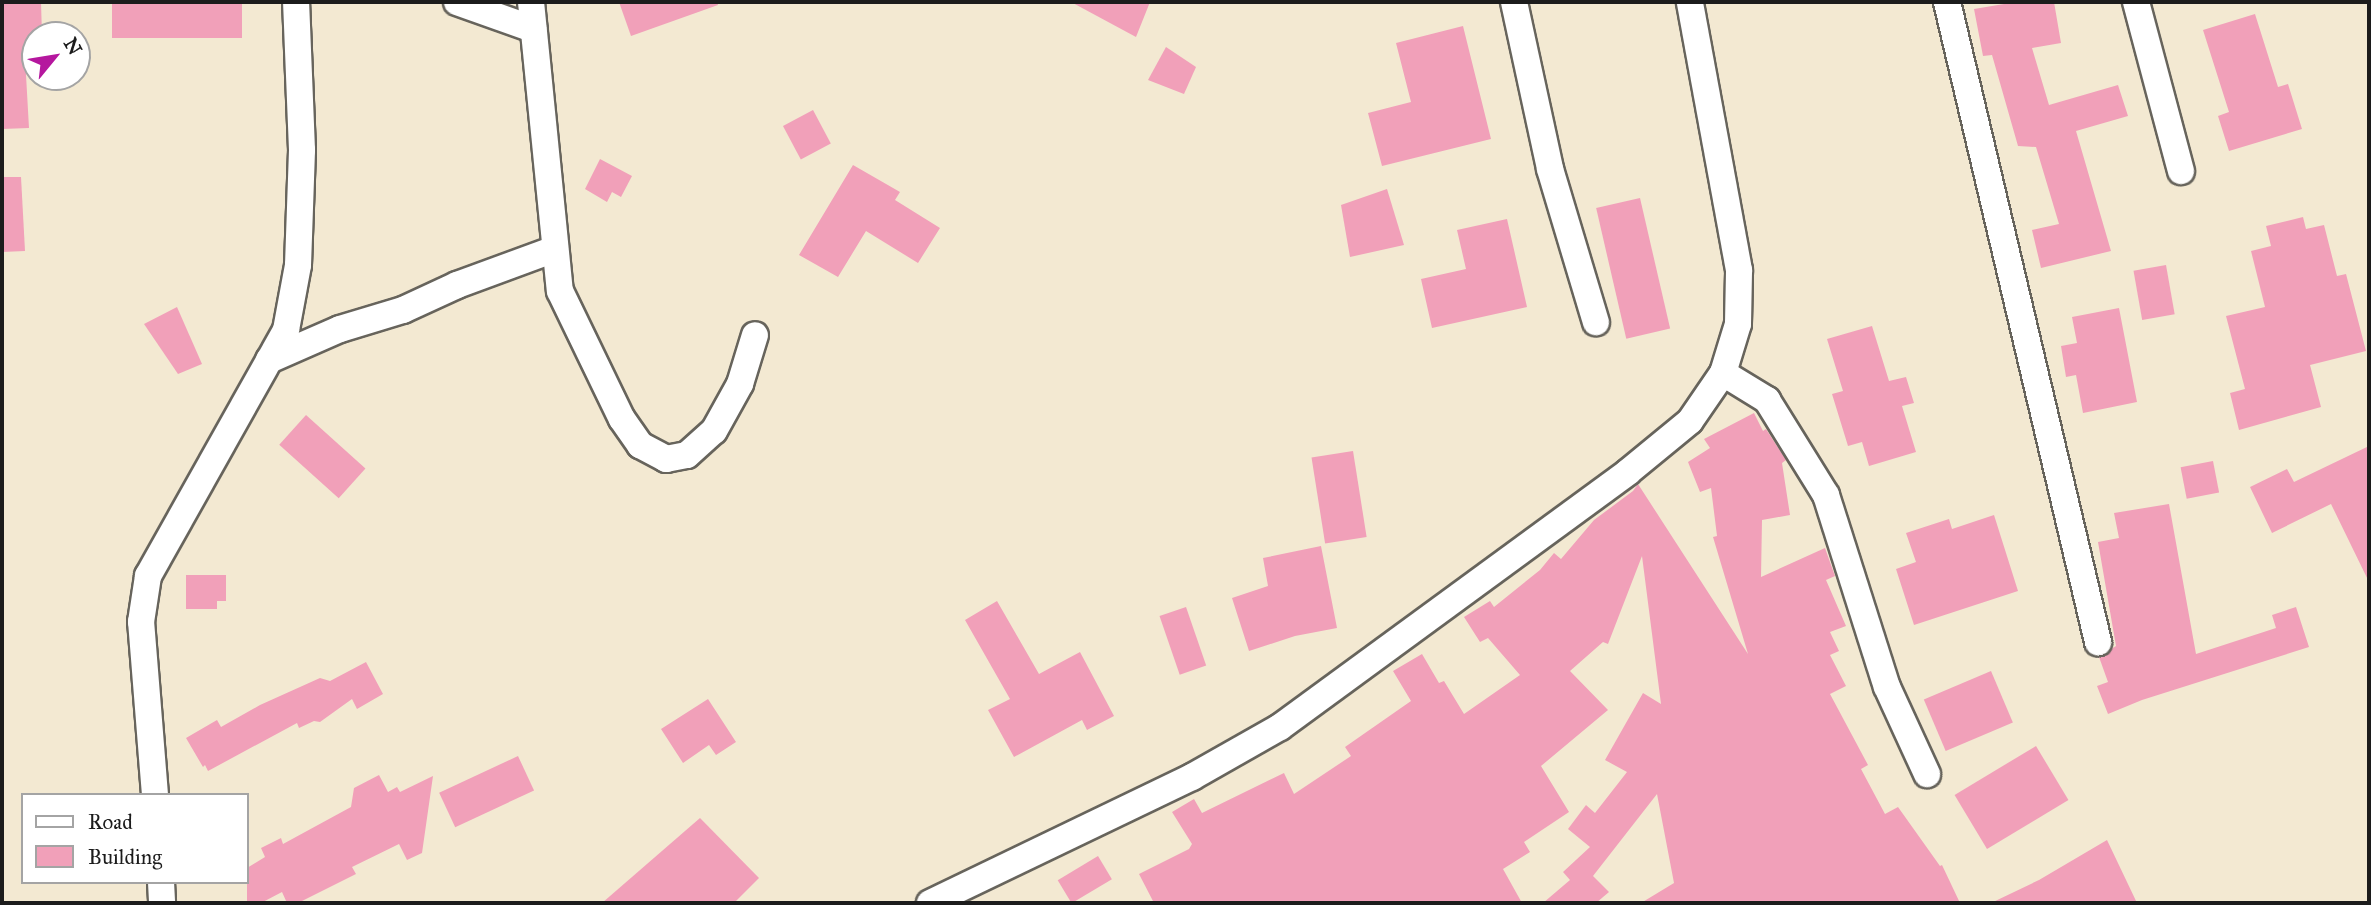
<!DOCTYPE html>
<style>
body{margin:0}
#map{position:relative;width:2371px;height:905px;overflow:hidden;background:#f3e9d2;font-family:"IM FELL Great Primer",serif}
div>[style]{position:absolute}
.building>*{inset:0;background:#f1a0b9;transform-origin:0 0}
.roads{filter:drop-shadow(2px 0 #67645c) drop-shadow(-2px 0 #67645c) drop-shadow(0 2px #67645c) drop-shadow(0 -2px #67645c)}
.street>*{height:26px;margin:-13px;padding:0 13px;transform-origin:13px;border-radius:13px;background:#fff}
span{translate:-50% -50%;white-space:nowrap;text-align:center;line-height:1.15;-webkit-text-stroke:5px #fff;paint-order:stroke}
.frame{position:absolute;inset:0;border:4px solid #1c1c1c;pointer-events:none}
.legend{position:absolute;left:21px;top:793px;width:228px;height:91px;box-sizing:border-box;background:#fff;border:2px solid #a4a4a4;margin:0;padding:9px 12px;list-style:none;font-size:21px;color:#1c1c1c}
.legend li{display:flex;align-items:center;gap:14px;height:35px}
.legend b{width:35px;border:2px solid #a4a4a4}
.north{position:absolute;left:21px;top:21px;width:70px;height:70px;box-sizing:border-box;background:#fff;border:2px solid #a4a4a4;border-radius:50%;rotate:60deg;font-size:19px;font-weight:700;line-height:28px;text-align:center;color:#1c1c1c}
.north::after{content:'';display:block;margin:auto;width:24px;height:32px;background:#b5179e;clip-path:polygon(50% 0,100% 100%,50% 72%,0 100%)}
</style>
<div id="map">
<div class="building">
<i style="clip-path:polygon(2px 2px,41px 2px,42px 35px,35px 35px,35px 56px,25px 57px,29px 128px,2px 129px)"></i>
<i style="left:112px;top:2px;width:130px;height:36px"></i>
<i style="clip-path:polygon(619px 2px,717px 2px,718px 5px,631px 36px)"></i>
<i style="clip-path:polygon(1071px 2px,1150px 2px,1136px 37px)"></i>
<i style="clip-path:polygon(2016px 2px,2054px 2px,2061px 43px,2032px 48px,2049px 105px,2118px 85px,2128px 116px,2076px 131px,2111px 251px,2041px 268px,2032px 230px,2059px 224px,2036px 147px,2018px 146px,1992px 55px,1983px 56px,1974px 9px)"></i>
<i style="clip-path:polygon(2255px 14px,2278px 87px,2288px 84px,2302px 129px,2229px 151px,2218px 116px,2229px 112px,2203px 30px)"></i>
<i style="clip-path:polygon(1463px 26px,1491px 139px,1382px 166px,1368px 113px,1411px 102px,1396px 43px)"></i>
<i style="clip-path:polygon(1166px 47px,1196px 67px,1184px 94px,1148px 80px)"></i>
<i style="left:813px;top:110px;width:38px;height:34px;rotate:62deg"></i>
<i style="clip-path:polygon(600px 159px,632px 176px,621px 197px,612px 192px,607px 202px,585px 189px)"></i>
<i style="clip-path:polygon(853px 165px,900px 192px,895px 200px,940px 228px,918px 263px,866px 231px,838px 277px,799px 255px)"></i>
<i style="clip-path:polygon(2px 177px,21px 177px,25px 251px,2px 252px)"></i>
<i style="clip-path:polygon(1387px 189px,1404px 245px,1350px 257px,1341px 205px)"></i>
<i style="left:1640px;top:198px;width:134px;height:45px;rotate:77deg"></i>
<i style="clip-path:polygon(2303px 217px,2306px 229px,2324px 225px,2337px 276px,2346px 274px,2366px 351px,2310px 365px,2321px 407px,2239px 430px,2230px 393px,2245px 389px,2226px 316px,2265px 307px,2251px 251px,2271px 246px,2266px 226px)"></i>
<i style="clip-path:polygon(1507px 219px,1527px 307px,1432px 328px,1421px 279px,1466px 269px,1457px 230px)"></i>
<i style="left:2166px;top:265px;width:50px;height:33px;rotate:80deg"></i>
<i style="clip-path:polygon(177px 307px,202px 364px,178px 374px,144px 324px)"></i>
<i style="clip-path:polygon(2119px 308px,2137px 402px,2083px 413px,2076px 375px,2066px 377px,2061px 346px,2077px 343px,2072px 317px)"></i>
<i style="clip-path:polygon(1872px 326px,1889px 381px,1906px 377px,1914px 403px,1902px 406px,1916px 452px,1869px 466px,1862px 442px,1848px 446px,1832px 394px,1843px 391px,1827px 339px)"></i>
<i style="clip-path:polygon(1754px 413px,1763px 431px,1766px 429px,1786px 460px,1782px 463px,1790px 515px,1762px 520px,1761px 577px,1825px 548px,1835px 576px,1826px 580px,1846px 626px,1830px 632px,1839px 651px,1830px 655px,1846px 686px,1830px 694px,1868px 765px,1861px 769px,1885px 814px,1898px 807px,1940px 866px,1942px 865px,1960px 903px,1641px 903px,1674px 883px,1657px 794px,1593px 876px,1609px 892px,1596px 903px,1543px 903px,1570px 880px,1563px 872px,1590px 847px,1568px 829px,1586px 805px,1595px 813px,1627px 772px,1605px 760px,1643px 693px,1661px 704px,1642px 556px,1608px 644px,1603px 642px,1570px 671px,1608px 710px,1541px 766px,1569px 812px,1524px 842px,1530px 852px,1503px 869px,1522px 903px,1154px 903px,1139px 874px,1189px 849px,1192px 844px,1172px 812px,1194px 799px,1202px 813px,1284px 773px,1294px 794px,1351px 756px,1345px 747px,1411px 701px,1393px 671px,1422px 654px,1439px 683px,1444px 681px,1464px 714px,1520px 675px,1488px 638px,1480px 642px,1464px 617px,1490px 601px,1494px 607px,1540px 570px,1554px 553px,1561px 559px,1594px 520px,1633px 491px,1638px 484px,1748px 654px,1713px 537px,1717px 536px,1711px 488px,1700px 492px,1688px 462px,1710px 448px,1704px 439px)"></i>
<i style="left:306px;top:415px;width:80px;height:40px;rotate:42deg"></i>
<i style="clip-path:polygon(2369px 446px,2369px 582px,2331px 504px,2272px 533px,2250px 487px,2287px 469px,2294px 482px)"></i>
<i style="left:1353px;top:451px;width:87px;height:42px;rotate:81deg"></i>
<i style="left:2213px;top:461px;width:32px;height:33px;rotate:79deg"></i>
<i style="clip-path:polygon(2169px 504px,2196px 654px,2276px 628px,2272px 615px,2296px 607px,2309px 647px,2142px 700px,2108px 714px,2097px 686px,2108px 682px,2099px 657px,2116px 646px,2098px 542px,2119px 538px,2114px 513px)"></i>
<i style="clip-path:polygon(1994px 515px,2018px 591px,1914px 625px,1896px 569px,1916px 562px,1906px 533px,1949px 519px,1952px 529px)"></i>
<i style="clip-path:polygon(1321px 546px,1337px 628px,1295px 636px,1249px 651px,1232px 598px,1268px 586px,1263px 558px)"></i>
<i style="clip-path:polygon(186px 575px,226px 575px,226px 601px,217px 601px,217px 609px,186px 609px)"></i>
<i style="clip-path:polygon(997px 601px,1039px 674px,1080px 652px,1114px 716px,1087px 730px,1082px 720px,1014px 757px,988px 710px,1010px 699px,965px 620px)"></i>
<i style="left:1186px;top:607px;width:62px;height:28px;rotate:71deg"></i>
<i style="clip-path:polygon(366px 662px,383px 694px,357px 709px,352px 699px,320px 722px,314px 721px,299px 728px,297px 723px,208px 771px,205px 765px,203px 767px,186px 738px,217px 720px,221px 727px,260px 705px,320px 678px,330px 681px)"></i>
<i style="left:1991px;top:671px;width:56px;height:73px;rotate:67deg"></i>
<i style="clip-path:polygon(708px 699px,736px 742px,716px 755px,709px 745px,683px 763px,661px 729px)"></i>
<i style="left:2036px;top:746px;width:63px;height:95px;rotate:59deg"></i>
<i style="left:518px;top:756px;width:38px;height:87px;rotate:65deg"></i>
<i style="clip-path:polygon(379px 775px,388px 792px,397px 787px,400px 792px,433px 776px,422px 853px,407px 860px,399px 844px,352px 867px,356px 874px,298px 903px,287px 903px,282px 892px,261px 903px,247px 903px,247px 868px,265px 857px,261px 848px,281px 838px,283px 844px,351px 807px,354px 788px)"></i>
<i style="clip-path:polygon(700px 818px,759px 878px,734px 903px,602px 903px)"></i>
<i style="clip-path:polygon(2107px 840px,2137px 903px,1991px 903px,2039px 880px)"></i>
<i style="left:1098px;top:856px;width:27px;height:47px;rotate:59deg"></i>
</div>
<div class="roads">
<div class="street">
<i style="left:457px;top:2px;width:81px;rotate:19.6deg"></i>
<i style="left:531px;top:2px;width:290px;rotate:84.3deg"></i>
<i style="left:560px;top:291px;width:142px;rotate:64.2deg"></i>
<i style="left:622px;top:419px;width:32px;rotate:55deg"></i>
<i style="left:640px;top:445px;width:30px;rotate:28deg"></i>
<i style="left:666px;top:459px;width:21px;rotate:-11deg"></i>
<i style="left:687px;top:455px;width:36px;rotate:-42deg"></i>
<i style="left:714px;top:431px;width:54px;rotate:-61deg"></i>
<i style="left:740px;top:384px;width:51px;rotate:-73deg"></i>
<i style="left:1514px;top:2px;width:171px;rotate:77.8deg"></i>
<i style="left:1550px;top:169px;width:160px;rotate:73.3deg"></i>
<i style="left:1947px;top:2px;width:658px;rotate:76.72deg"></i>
<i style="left:2136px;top:2px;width:175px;rotate:75.1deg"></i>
<i style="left:269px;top:360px;width:77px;rotate:-23.6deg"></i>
<i style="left:340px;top:329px;width:66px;rotate:-16.8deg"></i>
<i style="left:403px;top:310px;width:60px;rotate:-24.8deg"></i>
<i style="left:457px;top:285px;width:104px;rotate:-20.2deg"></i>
<i style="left:1723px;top:373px;width:52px;rotate:31.5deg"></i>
<i style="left:1767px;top:400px;width:112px;rotate:58.2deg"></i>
<i style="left:1826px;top:495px;width:201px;rotate:72.4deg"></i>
<i style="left:1887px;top:687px;width:96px;rotate:65.3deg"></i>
<i style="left:155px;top:795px;width:174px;rotate:-94.6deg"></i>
<i style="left:141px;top:622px;width:47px;rotate:-81.3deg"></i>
<i style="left:148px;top:576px;width:282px;rotate:-60.7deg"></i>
<i style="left:286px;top:330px;width:66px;rotate:-79.5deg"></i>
<i style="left:298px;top:265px;width:115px;rotate:-88deg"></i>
<i style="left:302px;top:150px;width:148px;rotate:-92.3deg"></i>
<i style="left:161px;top:882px;width:21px;rotate:87deg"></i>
<i style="left:930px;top:903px;width:291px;rotate:-25.7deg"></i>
<i style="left:1192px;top:777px;width:101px;rotate:-29.6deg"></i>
<i style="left:1280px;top:727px;width:431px;rotate:-36.2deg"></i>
<i style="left:1628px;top:472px;width:80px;rotate:-39.4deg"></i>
<i style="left:1690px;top:421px;width:58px;rotate:-55.5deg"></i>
<i style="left:1723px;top:373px;width:51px;rotate:-73deg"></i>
<i style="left:1738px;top:324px;width:54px;rotate:-88.9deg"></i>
<i style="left:1739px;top:270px;width:272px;rotate:-100.4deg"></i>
</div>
</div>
<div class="frame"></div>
<ul class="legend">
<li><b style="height:9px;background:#fff"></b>Road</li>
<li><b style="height:19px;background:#f1a0b9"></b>Building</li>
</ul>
<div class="north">N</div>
</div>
